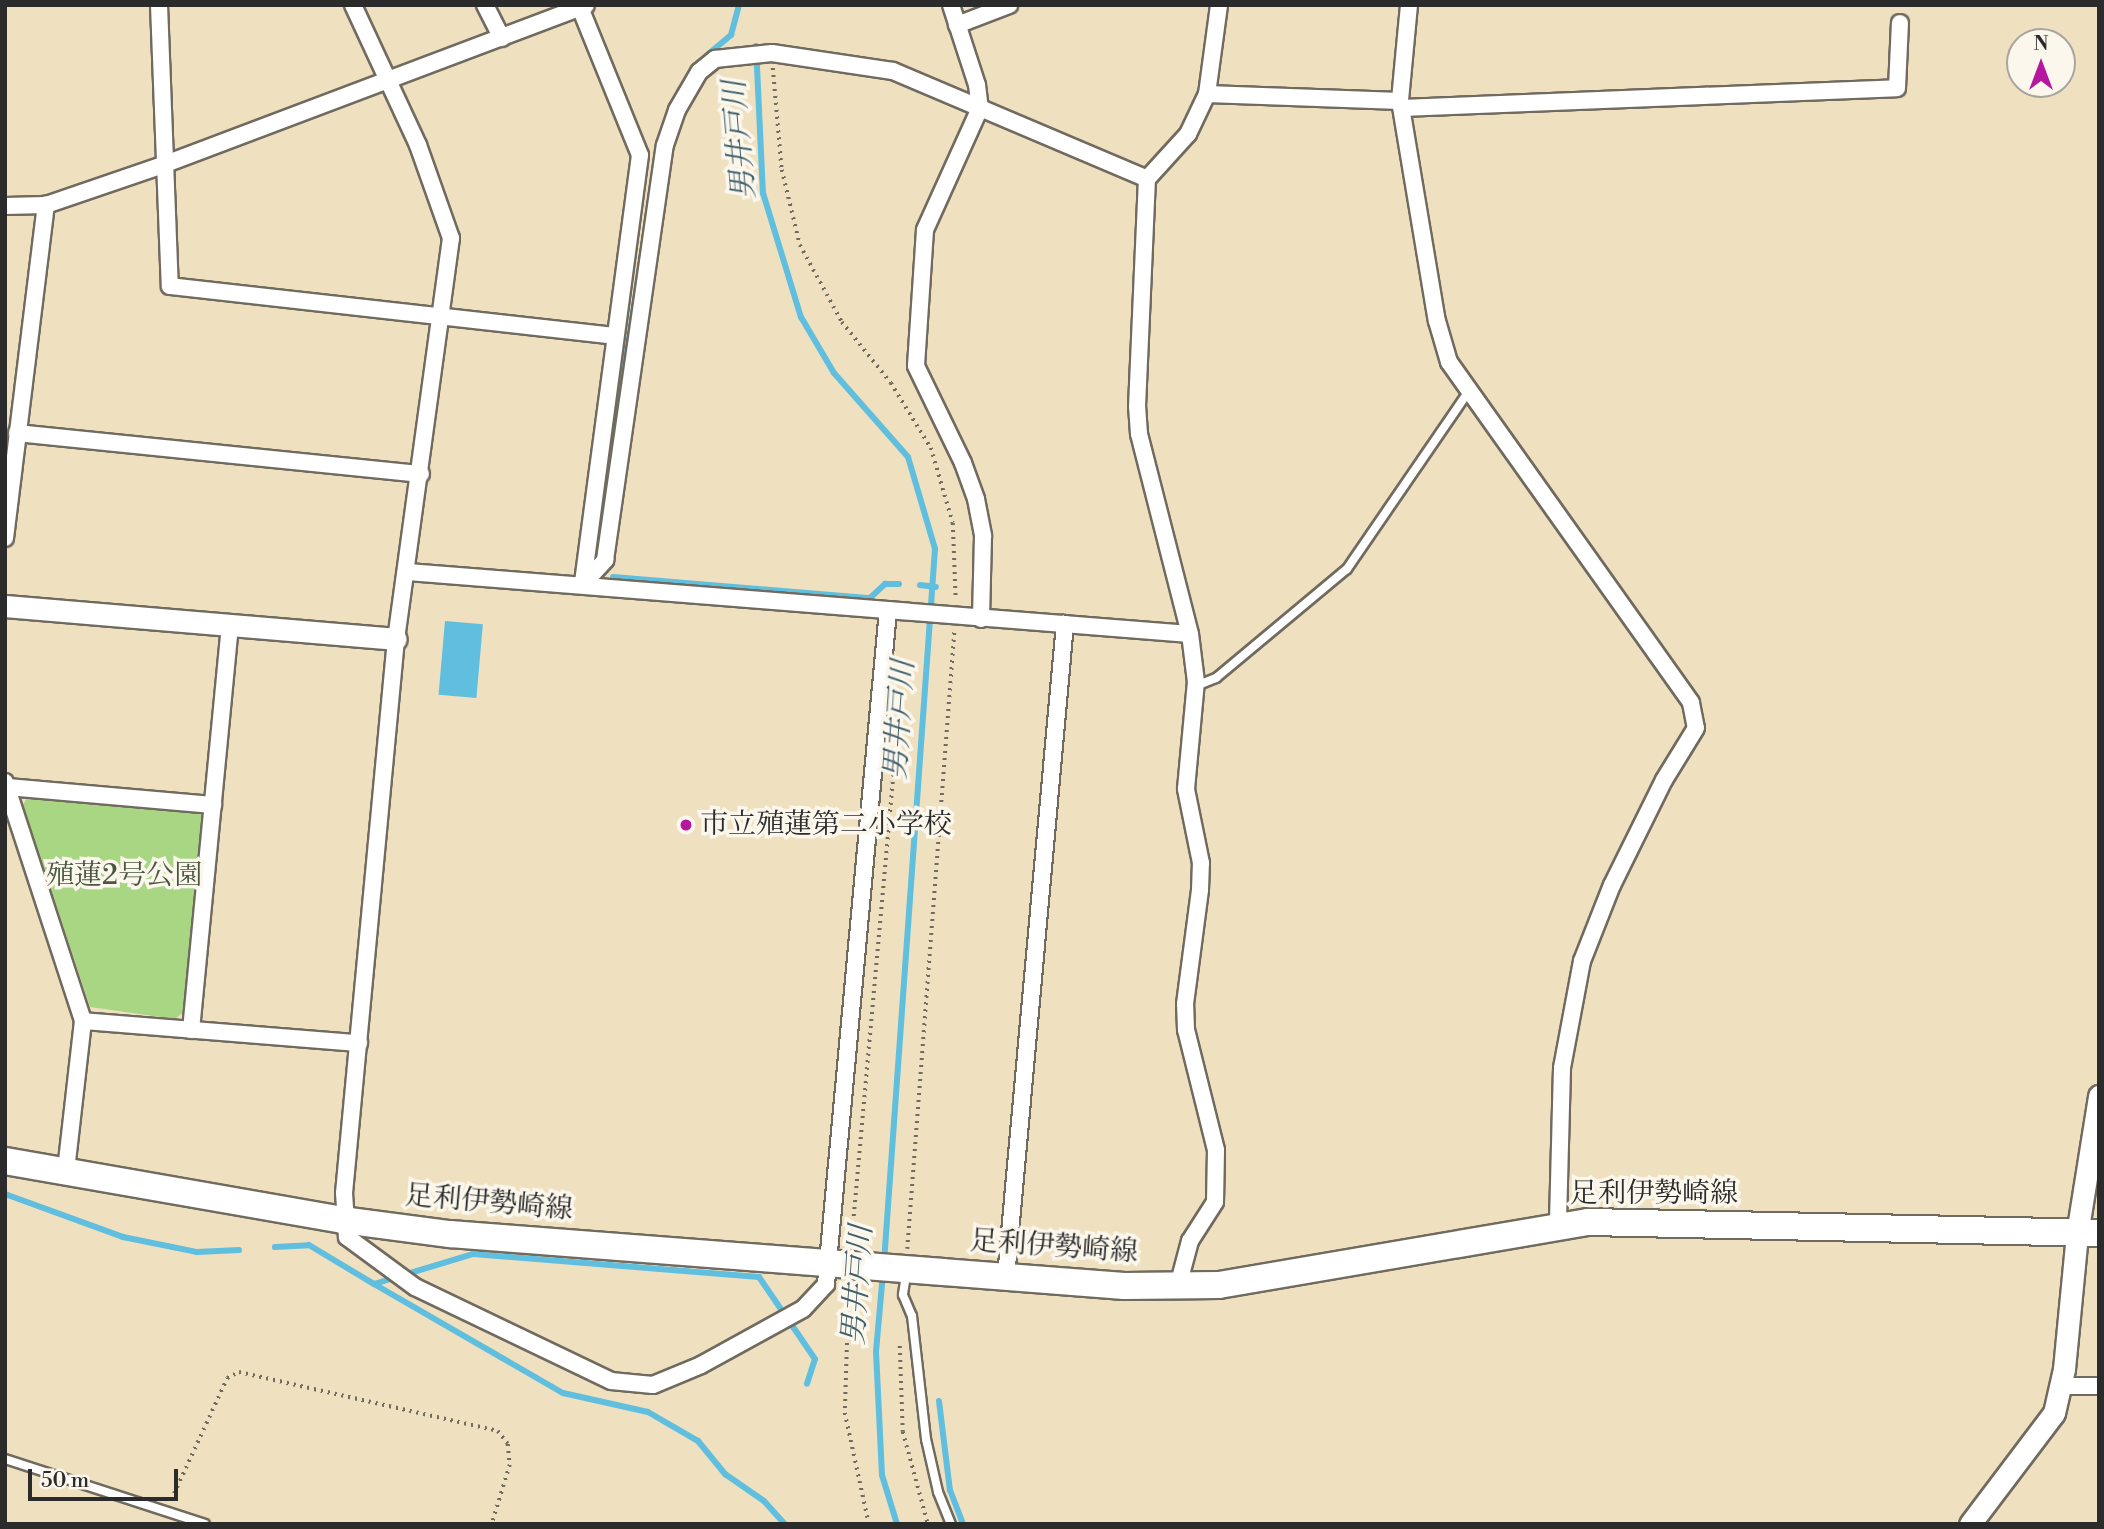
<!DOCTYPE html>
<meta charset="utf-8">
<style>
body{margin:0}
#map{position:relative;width:2104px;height:1529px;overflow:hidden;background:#efe0c0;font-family:"Libre Bodoni","Noto Serif JP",serif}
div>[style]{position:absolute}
.green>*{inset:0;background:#a8d683}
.water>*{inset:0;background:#60bede;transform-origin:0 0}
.stream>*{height:6px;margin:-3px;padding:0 3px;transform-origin:3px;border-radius:3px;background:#60bede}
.path>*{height:3.5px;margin-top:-1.75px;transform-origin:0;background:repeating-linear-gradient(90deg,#706a5f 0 2px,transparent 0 7px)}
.roads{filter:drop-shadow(2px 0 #706a5f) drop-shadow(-2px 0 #706a5f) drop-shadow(0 2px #706a5f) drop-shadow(0 -2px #706a5f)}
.service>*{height:8px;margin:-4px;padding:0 4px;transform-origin:4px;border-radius:4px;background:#fff}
.minor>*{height:16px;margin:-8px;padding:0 8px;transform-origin:8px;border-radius:8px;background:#fff}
.tertiary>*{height:21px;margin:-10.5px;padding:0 10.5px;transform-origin:10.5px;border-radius:10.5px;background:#fff}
.primary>*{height:26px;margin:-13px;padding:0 13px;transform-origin:13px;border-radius:13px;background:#fff}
.dots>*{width:19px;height:19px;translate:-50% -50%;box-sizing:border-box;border:4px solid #fbf7ec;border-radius:50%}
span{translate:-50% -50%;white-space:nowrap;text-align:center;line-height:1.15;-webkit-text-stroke:7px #fbf7ec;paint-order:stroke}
.poi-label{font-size:28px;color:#2b2b2b}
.left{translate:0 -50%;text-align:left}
.park-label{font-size:28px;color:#4a5641}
.street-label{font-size:28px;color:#2b2b2b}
.water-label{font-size:30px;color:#3e5e6a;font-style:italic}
.frame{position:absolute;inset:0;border:7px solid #2b2b2b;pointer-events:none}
.north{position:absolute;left:2006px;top:28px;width:70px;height:70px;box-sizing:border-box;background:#fbf7ec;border:2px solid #a8a59f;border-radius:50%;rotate:0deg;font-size:19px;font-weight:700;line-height:28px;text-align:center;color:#2b2b2b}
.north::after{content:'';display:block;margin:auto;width:24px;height:32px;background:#b5179e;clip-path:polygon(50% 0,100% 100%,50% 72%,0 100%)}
.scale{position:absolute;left:28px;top:1469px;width:150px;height:32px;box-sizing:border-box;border:4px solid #2b2b2b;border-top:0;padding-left:9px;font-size:21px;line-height:24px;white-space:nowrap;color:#2b2b2b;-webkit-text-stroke:5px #fbf7ec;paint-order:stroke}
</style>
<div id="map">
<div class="green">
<i style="clip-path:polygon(29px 794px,195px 809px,203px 817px,185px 1011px,175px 1019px,90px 1007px,23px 805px)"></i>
</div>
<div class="water">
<i style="left:445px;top:621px;width:38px;height:74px;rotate:5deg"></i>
</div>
<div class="stream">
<i style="left:756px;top:46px;width:147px;rotate:87.3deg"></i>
<i style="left:763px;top:193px;width:130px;rotate:73deg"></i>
<i style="left:801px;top:317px;width:65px;rotate:59.5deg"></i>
<i style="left:834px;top:373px;width:112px;rotate:48.6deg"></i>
<i style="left:908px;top:457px;width:96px;rotate:73.6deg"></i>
<i style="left:935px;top:549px;width:715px;rotate:94.09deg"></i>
<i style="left:706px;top:56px;width:33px;rotate:-40deg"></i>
<i style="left:731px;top:35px;width:31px;rotate:-75deg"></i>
<i style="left:658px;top:144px;width:59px;rotate:-68.2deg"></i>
<i style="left:596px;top:554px;width:305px;rotate:-81.3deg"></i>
<i style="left:613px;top:577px;width:258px;rotate:4.7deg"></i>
<i style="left:870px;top:598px;width:21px;rotate:-43deg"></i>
<i style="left:885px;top:584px;width:14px"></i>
<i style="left:920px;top:585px;width:16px;rotate:7deg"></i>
<i style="left:5px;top:1194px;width:126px;rotate:20deg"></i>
<i style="left:123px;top:1237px;width:76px;rotate:11.5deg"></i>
<i style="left:197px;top:1252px;width:42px;rotate:-2.7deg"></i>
<i style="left:275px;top:1247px;width:34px;rotate:-3deg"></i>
<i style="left:309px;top:1245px;width:76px;rotate:31deg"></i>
<i style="left:374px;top:1284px;width:103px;rotate:-16.9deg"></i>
<i style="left:473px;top:1254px;width:287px;rotate:4.6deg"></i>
<i style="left:759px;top:1277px;width:99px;rotate:55.7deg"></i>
<i style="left:815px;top:1359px;width:26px;rotate:108deg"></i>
<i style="left:883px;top:1273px;width:79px;rotate:95.1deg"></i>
<i style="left:876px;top:1352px;width:123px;rotate:87.2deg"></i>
<i style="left:882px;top:1475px;width:51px;rotate:73deg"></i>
<i style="left:374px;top:1284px;width:218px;rotate:30deg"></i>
<i style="left:563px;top:1393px;width:87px;rotate:12.6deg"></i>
<i style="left:648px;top:1412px;width:58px;rotate:30.1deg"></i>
<i style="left:698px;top:1441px;width:43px;rotate:50.7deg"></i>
<i style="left:725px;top:1474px;width:47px;rotate:34.7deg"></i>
<i style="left:764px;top:1501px;width:31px;rotate:48deg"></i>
<i style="left:939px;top:1401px;width:90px;rotate:83deg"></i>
<i style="left:950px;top:1490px;width:36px;rotate:69deg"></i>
</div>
<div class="path">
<i style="left:773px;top:68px;width:102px;rotate:85deg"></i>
<i style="left:782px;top:170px;width:77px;rotate:76.5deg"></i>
<i style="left:800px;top:245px;width:88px;rotate:61.4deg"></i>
<i style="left:842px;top:322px;width:78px;rotate:51.2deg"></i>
<i style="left:891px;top:383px;width:76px;rotate:58.4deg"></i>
<i style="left:931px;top:448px;width:78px;rotate:73.7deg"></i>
<i style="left:953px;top:523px;width:77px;rotate:87.8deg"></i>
<i style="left:851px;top:1244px;width:548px;rotate:-84.87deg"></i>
<i style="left:907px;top:1249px;width:619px;rotate:-85.64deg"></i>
<i style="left:849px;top:1287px;width:126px;rotate:91.8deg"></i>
<i style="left:845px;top:1413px;width:114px;rotate:77.8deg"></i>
<i style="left:900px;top:1346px;width:86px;rotate:88deg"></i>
<i style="left:903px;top:1432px;width:95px;rotate:74.8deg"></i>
<i style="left:171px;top:1500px;width:134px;rotate:-65.3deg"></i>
<i style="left:227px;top:1378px;width:13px;rotate:-27deg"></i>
<i style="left:239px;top:1372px;width:266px;rotate:12.8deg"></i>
<i style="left:498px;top:1431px;width:16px;rotate:52deg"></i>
<i style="left:508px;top:1444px;width:21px;rotate:85deg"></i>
<i style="left:510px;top:1465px;width:62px;rotate:107deg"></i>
</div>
<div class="roads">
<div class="service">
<i style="left:1196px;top:686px;width:22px;rotate:-22deg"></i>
<i style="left:1216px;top:678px;width:170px;rotate:-39.8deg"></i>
<i style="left:1347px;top:569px;width:216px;rotate:-55.6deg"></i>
<i style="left:906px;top:1275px;width:20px;rotate:99deg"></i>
<i style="left:903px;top:1295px;width:23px;rotate:67deg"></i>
<i style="left:912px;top:1316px;width:124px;rotate:83.5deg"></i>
<i style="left:926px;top:1439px;width:54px;rotate:77.2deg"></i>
<i style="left:938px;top:1492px;width:35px;rotate:68deg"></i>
<i style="left:5px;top:1459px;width:210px;rotate:18deg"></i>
</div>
<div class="minor">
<i style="left:159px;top:5px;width:281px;rotate:87.8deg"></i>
<i style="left:170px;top:286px;width:446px;rotate:6.4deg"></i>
<i style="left:353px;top:5px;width:154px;rotate:65.1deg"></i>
<i style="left:418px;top:145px;width:99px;rotate:70.5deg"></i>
<i style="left:451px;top:238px;width:405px;rotate:97.8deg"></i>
<i style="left:396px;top:639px;width:556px;rotate:95.36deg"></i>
<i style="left:344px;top:1193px;width:44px;rotate:86.1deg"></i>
<i style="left:347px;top:1237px;width:84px;rotate:36.3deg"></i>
<i style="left:415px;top:1287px;width:217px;rotate:25.6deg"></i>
<i style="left:611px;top:1381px;width:42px;rotate:5.4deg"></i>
<i style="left:653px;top:1385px;width:52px;rotate:-22.6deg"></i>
<i style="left:701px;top:1365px;width:116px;rotate:-28.8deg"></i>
<i style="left:803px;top:1309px;width:34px;rotate:-47deg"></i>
<i style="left:826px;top:1284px;width:677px;rotate:-84.74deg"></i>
<i style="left:485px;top:5px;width:37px;rotate:63deg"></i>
<i style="left:579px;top:5px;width:162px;rotate:67.9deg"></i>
<i style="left:640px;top:155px;width:433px;rotate:97.6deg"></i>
<i style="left:951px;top:5px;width:84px;rotate:72deg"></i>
<i style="left:977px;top:85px;width:23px;rotate:83deg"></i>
<i style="left:980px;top:108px;width:134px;rotate:114.3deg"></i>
<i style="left:925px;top:230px;width:136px;rotate:93.8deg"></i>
<i style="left:916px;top:366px;width:108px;rotate:64.1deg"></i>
<i style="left:963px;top:463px;width:38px;rotate:70deg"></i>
<i style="left:976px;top:499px;width:38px;rotate:79deg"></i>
<i style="left:983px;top:536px;width:83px;rotate:91.4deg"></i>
<i style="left:1409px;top:5px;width:96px;rotate:95.4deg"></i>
<i style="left:1400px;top:101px;width:223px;rotate:80.5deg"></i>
<i style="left:1437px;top:321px;width:43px;rotate:73.7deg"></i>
<i style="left:1449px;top:362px;width:418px;rotate:54.6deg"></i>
<i style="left:1691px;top:703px;width:25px;rotate:79deg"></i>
<i style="left:1696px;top:728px;width:61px;rotate:121.6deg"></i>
<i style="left:1664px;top:780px;width:117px;rotate:116.3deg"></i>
<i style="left:1612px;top:885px;width:82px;rotate:111.5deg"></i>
<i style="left:1582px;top:961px;width:109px;rotate:100.6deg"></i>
<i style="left:1562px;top:1068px;width:157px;rotate:91.5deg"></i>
<i style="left:957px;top:25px;width:56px;rotate:-21deg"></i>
<i style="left:1207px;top:94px;width:193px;rotate:2.1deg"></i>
<i style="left:1402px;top:108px;width:495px;rotate:-2.3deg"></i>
<i style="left:1897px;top:88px;width:65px;rotate:-87.4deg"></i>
<i style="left:5px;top:206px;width:41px;rotate:-1.4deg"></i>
<i style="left:46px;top:205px;width:124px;rotate:-18.9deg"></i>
<i style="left:163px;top:165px;width:452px;rotate:-20.7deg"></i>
<i style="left:17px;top:433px;width:406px;rotate:5.8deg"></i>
<i style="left:5px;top:538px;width:336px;rotate:-83deg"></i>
<i style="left:408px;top:572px;width:784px;rotate:4.53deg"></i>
<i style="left:583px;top:584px;width:33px;rotate:-47deg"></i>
<i style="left:605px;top:560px;width:419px;rotate:-81.8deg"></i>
<i style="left:665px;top:145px;width:37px;rotate:-71deg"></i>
<i style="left:677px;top:110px;width:44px;rotate:-59.9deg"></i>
<i style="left:699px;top:72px;width:21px;rotate:-39deg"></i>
<i style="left:715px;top:59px;width:57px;rotate:-6deg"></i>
<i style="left:772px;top:53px;width:122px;rotate:8.5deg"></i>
<i style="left:893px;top:71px;width:276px;rotate:23deg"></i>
<i style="left:5px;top:782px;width:251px;rotate:71.9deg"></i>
<i style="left:83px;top:1021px;width:151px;rotate:96.5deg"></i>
<i style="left:7px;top:787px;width:207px;rotate:5deg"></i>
<i style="left:83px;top:1021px;width:277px;rotate:4.6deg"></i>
<i style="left:191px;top:1030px;width:407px;rotate:-84.5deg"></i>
<i style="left:1006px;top:1277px;width:656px;rotate:-84.84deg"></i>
<i style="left:1178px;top:1286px;width:47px;rotate:-75.1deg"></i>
<i style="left:1190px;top:1241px;width:46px;rotate:-57.3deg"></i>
<i style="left:1215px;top:1202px;width:52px;rotate:-88.9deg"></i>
<i style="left:1216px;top:1150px;width:124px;rotate:-104deg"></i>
<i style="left:1186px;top:1030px;width:26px;rotate:-92deg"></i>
<i style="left:1185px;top:1004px;width:115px;rotate:-82.5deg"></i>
<i style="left:1200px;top:890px;width:27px;rotate:-88deg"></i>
<i style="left:1201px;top:863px;width:76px;rotate:-101.5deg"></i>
<i style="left:1186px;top:789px;width:107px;rotate:-84.7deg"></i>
<i style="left:1196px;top:682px;width:48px;rotate:-97.1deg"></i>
<i style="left:1190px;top:634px;width:206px;rotate:-104.3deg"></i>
<i style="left:1139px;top:434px;width:27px;rotate:-94deg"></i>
<i style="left:1137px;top:407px;width:228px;rotate:-87.5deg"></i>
<i style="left:1147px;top:179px;width:61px;rotate:-47.7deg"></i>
<i style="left:1188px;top:134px;width:44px;rotate:-64.6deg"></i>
<i style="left:1207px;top:94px;width:90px;rotate:-82.3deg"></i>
<i style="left:2060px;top:1386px;width:39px"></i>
</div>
<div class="tertiary">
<i style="left:5px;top:606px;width:392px;rotate:4.8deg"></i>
<i style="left:1970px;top:1524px;width:139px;rotate:-52.9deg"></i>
<i style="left:2054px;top:1413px;width:45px;rotate:-77.2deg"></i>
<i style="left:2064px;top:1369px;width:136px;rotate:-84.5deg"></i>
<i style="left:2077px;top:1234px;width:140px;rotate:-80.9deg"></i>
</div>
<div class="primary">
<i style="left:5px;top:1161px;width:343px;rotate:9.9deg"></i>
<i style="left:343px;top:1220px;width:108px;rotate:7.5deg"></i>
<i style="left:450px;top:1234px;width:676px;rotate:4.41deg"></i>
<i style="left:1124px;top:1286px;width:95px;rotate:-0.6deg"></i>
<i style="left:1219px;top:1285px;width:374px;rotate:-9.7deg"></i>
<i style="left:1588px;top:1222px;width:511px;rotate:1.23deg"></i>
</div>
</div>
<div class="dots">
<i style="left:686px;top:825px;background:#b5179e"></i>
</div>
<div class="poi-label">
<span class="left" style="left:700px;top:825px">市立殖蓮第二小学校</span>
</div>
<div class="park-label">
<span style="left:124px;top:876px">殖蓮2号公園</span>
</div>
<div class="street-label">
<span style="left:1654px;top:1194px">足利伊勢崎線</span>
<span style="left:489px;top:1203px;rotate:5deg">足利伊勢崎線</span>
<span style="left:1054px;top:1247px;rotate:4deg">足利伊勢崎線</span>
</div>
<div class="water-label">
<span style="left:740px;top:140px;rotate:-95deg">男井戸川</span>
<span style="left:900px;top:720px;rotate:-86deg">男井戸川</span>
<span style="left:858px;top:1285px;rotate:-86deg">男井戸川</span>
</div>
<div class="frame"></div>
<div class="north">N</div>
<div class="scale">50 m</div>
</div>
